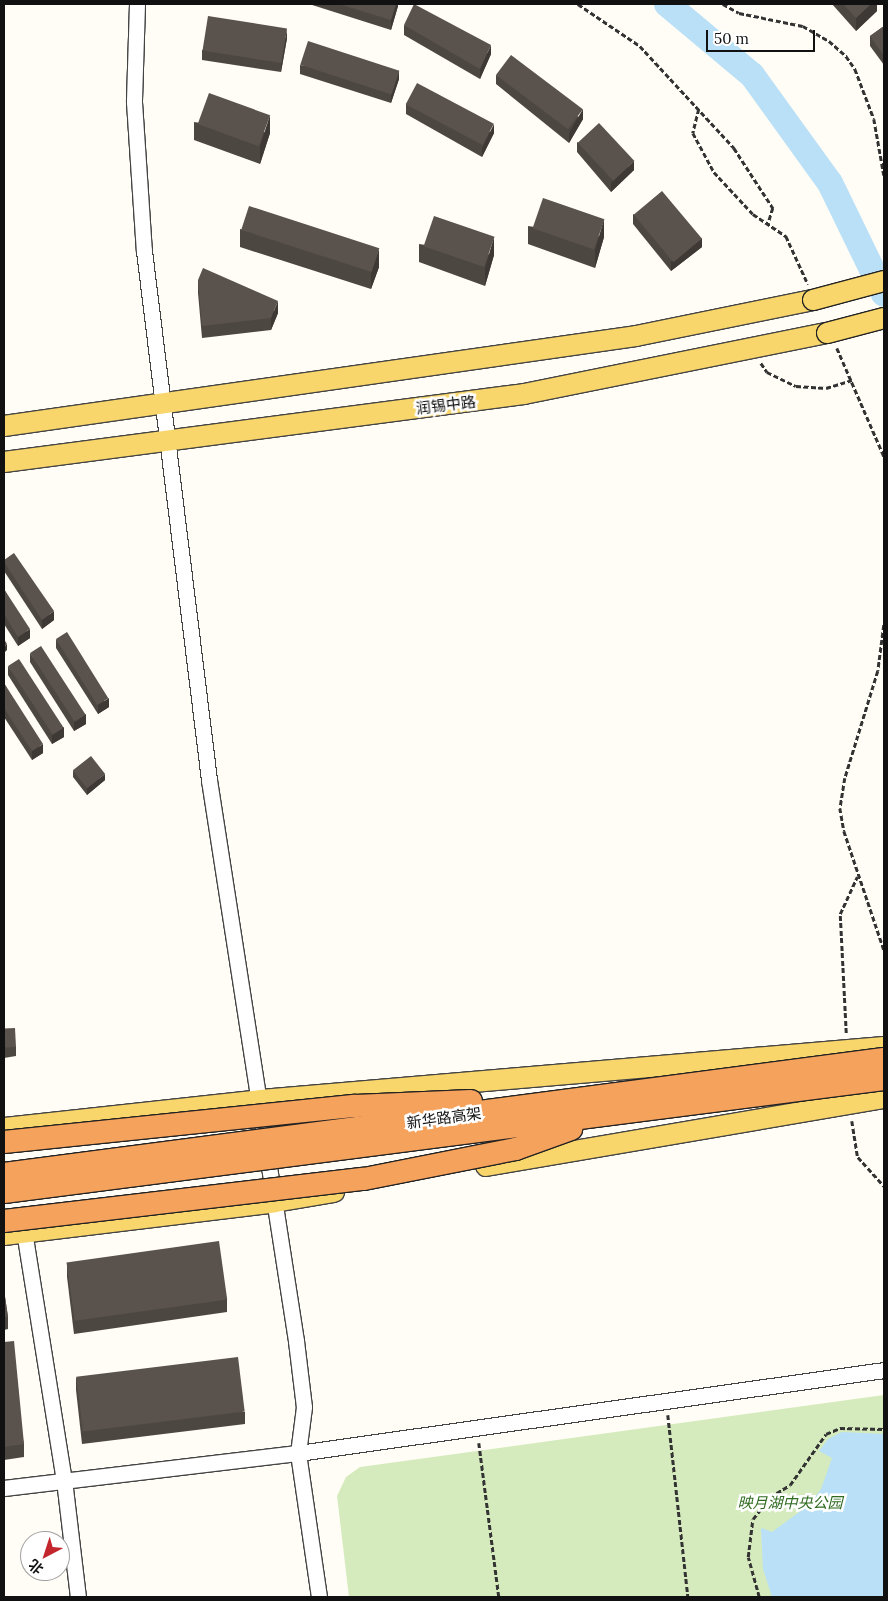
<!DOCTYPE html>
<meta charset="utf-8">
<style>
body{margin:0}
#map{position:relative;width:888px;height:1601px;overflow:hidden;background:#fffdf5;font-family:Lora,"Noto Sans SC",serif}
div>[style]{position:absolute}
.green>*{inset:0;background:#d5ebbd}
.water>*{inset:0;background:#b9e0f7}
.river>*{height:26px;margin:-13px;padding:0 13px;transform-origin:13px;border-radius:13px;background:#b9e0f7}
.path>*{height:2.5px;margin-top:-1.25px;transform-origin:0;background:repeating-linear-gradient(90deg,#333 0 5px,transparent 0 7.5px)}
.roads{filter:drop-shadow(1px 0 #444) drop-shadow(-1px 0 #444) drop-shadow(0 1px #444) drop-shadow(0 -1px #444)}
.minor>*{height:15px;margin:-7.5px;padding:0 7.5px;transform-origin:7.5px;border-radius:7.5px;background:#fff}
.major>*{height:20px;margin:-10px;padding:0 10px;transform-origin:10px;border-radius:10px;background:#f9d66b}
.bridges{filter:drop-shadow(1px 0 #222) drop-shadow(-1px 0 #222) drop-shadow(0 1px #222) drop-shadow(0 -1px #222)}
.major-bridge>*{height:20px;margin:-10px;padding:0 10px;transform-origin:10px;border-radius:10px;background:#f9d66b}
.highway-bridge>*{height:22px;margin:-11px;padding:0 11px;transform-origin:11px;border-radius:11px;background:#f5a25d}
.wall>*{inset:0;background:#4d4742}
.shaded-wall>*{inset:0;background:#3f3936}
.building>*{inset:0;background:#5a524d;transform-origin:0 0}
span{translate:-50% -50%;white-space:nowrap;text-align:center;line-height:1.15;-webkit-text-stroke:5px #fff;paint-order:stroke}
.street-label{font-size:15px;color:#111}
.park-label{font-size:15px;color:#2f6b1f;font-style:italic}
.frame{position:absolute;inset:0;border:5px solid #111;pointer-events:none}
.north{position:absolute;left:20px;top:1531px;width:50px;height:50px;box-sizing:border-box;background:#fff;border:1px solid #a0a0a0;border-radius:50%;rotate:220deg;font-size:14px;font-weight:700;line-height:20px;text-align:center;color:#111}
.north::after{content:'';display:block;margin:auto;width:18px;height:22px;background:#c4262e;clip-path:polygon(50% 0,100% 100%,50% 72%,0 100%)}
.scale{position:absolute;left:706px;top:30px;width:109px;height:22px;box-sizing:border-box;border:2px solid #111;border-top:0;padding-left:6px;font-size:15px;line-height:18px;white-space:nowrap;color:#111;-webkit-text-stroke:4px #fff;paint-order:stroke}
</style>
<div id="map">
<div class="green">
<i style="clip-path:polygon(884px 1395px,884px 1597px,349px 1597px,337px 1496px,346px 1477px,360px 1467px)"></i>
</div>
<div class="water">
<i style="clip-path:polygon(842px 1432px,884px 1434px,884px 1597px,772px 1597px,763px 1569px,761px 1528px,772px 1532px,809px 1505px,821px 1489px,832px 1458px,819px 1451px,828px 1439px)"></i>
</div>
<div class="river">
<i style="left:667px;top:4px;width:111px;rotate:39.9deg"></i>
<i style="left:752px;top:75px;width:133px;rotate:54.2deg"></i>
<i style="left:830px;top:183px;width:123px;rotate:64.1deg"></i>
</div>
<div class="path">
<i style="left:578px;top:4px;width:75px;rotate:34.1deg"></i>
<i style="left:640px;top:46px;width:139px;rotate:47.3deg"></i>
<i style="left:734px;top:148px;width:72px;rotate:57deg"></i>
<i style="left:773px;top:208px;width:17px;rotate:107deg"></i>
<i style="left:723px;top:4px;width:18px;rotate:29deg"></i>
<i style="left:739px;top:13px;width:65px;rotate:11.5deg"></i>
<i style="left:803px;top:26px;width:30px;rotate:30deg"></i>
<i style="left:829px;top:41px;width:23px;rotate:41deg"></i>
<i style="left:846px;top:56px;width:16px;rotate:55deg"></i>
<i style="left:855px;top:69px;width:53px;rotate:69.2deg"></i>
<i style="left:874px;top:119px;width:57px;rotate:79.9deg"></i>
<i style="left:699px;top:109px;width:25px;rotate:104deg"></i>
<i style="left:693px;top:133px;width:44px;rotate:61.7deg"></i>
<i style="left:714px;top:172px;width:57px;rotate:47.1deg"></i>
<i style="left:753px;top:214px;width:40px;rotate:34deg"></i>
<i style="left:786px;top:236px;width:53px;rotate:65.4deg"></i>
<i style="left:837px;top:348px;width:118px;rotate:66.5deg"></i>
<i style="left:761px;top:363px;width:11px;rotate:56deg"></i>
<i style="left:767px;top:372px;width:32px;rotate:26deg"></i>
<i style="left:796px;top:386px;width:30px;rotate:4deg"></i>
<i style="left:826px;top:388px;width:27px;rotate:-17deg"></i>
<i style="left:884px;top:625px;width:46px;rotate:97.4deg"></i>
<i style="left:878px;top:671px;width:112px;rotate:107.1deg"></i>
<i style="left:845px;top:778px;width:30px;rotate:99deg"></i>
<i style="left:840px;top:808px;width:23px;rotate:80deg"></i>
<i style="left:844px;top:831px;width:126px;rotate:71.4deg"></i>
<i style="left:846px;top:1033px;width:119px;rotate:-92.9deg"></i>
<i style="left:840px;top:914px;width:41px;rotate:-65.3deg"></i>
<i style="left:852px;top:1121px;width:36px;rotate:81deg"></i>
<i style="left:858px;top:1157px;width:39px;rotate:48deg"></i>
<i style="left:668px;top:1415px;width:183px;rotate:83.7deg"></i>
<i style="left:479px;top:1443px;width:155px;rotate:82.6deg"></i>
<i style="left:759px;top:1597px;width:41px;rotate:-105.4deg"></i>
<i style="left:748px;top:1557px;width:38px;rotate:-83deg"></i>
<i style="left:753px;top:1519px;width:28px;rotate:-52deg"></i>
<i style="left:770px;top:1497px;width:23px;rotate:-31deg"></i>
<i style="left:790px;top:1485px;width:62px;rotate:-54.8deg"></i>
<i style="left:826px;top:1434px;width:15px;rotate:-23deg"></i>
<i style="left:840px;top:1428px;width:44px;rotate:1.3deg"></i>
</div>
<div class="roads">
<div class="minor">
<i style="left:137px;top:4px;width:98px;rotate:91.8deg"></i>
<i style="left:134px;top:102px;width:149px;rotate:86.2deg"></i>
<i style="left:144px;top:251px;width:533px;rotate:82.99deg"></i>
<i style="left:209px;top:780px;width:568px;rotate:81.18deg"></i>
<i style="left:296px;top:1341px;width:66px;rotate:83.1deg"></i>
<i style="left:304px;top:1407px;width:46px;rotate:97.4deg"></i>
<i style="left:298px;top:1453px;width:592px;rotate:-8.06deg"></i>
<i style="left:24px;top:1231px;width:252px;rotate:80.9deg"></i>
<i style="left:64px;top:1480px;width:118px;rotate:83.2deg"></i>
<i style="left:4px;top:1488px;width:296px;rotate:-6.8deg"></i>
<i style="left:298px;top:1453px;width:146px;rotate:81.7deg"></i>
</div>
<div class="major">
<i style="left:4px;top:426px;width:638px;rotate:-8.1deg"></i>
<i style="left:636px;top:336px;width:181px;rotate:-11.5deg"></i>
<i style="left:4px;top:462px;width:524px;rotate:-7.45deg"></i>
<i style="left:524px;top:394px;width:309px;rotate:-11.4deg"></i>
<i style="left:4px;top:1128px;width:259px;rotate:-6.2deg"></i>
<i style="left:261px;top:1100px;width:625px;rotate:-4.86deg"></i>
<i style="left:486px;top:1166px;width:404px;rotate:-9.7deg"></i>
<i style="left:4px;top:1235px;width:273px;rotate:-6.9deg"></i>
<i style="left:275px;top:1202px;width:60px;rotate:-9.6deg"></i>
</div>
</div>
<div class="bridges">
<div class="major-bridge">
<i style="left:813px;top:300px;width:73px;rotate:-15deg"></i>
<i style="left:827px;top:333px;width:59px;rotate:-14.7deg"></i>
</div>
<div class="highway-bridge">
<i style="left:4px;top:1142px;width:353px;rotate:-5.9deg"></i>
<i style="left:355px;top:1106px;width:116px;rotate:-2.5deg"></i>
<i style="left:4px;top:1174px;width:887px;rotate:-7.45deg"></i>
<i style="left:4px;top:1192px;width:887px;rotate:-7.32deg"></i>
<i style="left:4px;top:1221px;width:362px;rotate:-6.7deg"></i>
<i style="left:364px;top:1179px;width:155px;rotate:-11.2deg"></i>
<i style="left:516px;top:1149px;width:59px;rotate:-20deg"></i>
</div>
</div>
<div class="wall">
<i style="clip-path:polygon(309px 4px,398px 4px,398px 6px,391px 30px)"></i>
<i style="clip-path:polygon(832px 4px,877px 4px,877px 11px,856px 31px)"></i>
<i style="clip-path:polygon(404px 25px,491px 54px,480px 79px,404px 35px)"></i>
<i style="clip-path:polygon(884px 26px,884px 65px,870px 46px,870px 36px)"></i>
<i style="clip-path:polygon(287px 38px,281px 72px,202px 60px,202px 50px)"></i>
<i style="clip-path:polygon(300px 65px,399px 79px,391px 103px,300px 74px)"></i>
<i style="clip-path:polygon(496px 75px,583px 119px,569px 143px,496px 84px)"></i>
<i style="clip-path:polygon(406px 104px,494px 133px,482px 157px,406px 114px)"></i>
<i style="clip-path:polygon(194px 122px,270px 133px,260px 164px,194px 140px)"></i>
<i style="clip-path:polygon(577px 142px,634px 170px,611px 192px,577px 152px)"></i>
<i style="clip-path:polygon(633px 214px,702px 247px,671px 271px,633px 224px)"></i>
<i style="clip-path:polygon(528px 226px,604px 237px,595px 268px,528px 244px)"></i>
<i style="clip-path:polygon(240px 229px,379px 267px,371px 289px,240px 247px)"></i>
<i style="clip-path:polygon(419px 244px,494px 255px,485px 286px,419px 262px)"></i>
<i style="clip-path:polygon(198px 280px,278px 313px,271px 330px,202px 338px,198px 293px)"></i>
<i style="clip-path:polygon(4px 560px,54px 620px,42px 629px,4px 571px)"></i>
<i style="clip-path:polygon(4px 589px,30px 638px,18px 646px,4px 624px)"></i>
<i style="clip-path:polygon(56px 639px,109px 707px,98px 714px,56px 648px)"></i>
<i style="clip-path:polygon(30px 653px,86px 724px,74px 731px,30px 662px)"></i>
<i style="clip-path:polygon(8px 666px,64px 737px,52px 744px,8px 675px)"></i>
<i style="clip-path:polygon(4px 683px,43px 753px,32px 760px,4px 717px)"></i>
<i style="clip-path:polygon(73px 771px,105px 780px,87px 795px,73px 777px)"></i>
<i style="clip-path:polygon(4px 1029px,16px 1047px,16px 1056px,4px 1058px)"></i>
<i style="clip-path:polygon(67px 1264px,227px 1299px,227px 1312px,74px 1334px,67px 1277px)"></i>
<i style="clip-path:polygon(4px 1290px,8px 1317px,8px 1329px,4px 1330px)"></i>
<i style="clip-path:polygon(4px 1342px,24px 1444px,24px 1457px,4px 1460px)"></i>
<i style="clip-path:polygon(76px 1378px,245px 1412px,245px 1424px,82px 1444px,76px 1390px)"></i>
</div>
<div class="shaded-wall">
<i style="clip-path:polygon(396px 4px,398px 4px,398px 6px,391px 30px,391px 20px)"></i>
<i style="clip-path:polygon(871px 4px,877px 4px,877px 11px,856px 31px,856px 18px)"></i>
<i style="clip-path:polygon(287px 29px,287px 38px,281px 72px,281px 63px)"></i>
<i style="clip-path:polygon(491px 45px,491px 54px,480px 79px,480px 69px)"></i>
<i style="clip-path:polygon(399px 70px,399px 79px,391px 103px,391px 94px)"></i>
<i style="clip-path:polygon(583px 109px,583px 119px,569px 143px,569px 133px)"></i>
<i style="clip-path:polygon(270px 115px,270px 133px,260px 164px,260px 146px)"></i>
<i style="clip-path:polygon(494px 124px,494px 133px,482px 157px,482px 148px)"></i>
<i style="clip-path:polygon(634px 161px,634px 170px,611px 192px,611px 183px)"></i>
<i style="clip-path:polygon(604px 219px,604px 237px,595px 268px,595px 250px)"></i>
<i style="clip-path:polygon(494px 237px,494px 255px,485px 286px,485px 268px)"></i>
<i style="clip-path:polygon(702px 238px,702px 247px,671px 271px,671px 262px)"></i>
<i style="clip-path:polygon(379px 249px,379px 267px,371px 289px,371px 270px)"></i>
<i style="clip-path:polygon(278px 301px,278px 313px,271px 330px,271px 318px)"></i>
<i style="clip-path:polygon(54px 611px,54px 620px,42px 629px,42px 620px)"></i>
<i style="clip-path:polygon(30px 629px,30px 638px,18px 646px,18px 637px)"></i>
<i style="clip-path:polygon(7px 644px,7px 650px,4px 653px,4px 647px)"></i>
<i style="clip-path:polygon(109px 698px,109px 707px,98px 714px,98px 705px)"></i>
<i style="clip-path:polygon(86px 714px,86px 724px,74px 731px,74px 721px)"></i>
<i style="clip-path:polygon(64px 727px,64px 737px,52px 744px,52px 734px)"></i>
<i style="clip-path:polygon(43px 744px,43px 753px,32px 760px,32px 751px)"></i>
<i style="clip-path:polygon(105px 774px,105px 780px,87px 795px,87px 788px)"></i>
</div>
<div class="building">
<i style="clip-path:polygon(339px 4px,396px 4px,391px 20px)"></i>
<i style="clip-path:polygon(414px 4px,491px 45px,480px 69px,404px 25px)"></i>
<i style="clip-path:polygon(843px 4px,871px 4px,856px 18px)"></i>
<i style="left:208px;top:16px;width:80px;height:35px;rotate:9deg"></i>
<i style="clip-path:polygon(884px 26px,884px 56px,870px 36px)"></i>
<i style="left:308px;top:41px;width:96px;height:25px;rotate:18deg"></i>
<i style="left:511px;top:55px;width:90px;height:25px;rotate:37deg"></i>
<i style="left:417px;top:83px;width:87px;height:24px;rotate:28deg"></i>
<i style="left:209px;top:93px;width:65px;height:33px;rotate:20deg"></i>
<i style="left:599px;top:123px;width:52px;height:29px;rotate:47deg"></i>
<i style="left:662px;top:191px;width:62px;height:37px;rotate:50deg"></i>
<i style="left:543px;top:198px;width:65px;height:32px;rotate:19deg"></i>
<i style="left:249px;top:206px;width:137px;height:25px;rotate:18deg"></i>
<i style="left:434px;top:216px;width:64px;height:32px;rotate:19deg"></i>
<i style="clip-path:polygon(203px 268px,278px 301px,271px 318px,202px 326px,198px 280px)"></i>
<i style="clip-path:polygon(14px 553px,54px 611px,42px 620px,4px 562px,4px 560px)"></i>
<i style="clip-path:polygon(4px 589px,30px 629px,18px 637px,4px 614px)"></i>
<i style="left:67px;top:632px;width:78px;height:13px;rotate:58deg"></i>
<i style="clip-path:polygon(4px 639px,7px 644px,4px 647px)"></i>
<i style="left:41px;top:646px;width:82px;height:13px;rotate:57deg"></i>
<i style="left:19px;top:659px;width:82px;height:13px;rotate:57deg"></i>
<i style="clip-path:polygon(4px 683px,43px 744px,32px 751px,4px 708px)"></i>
<i style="left:91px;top:756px;width:23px;height:23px;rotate:52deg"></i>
<i style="left:15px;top:1028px;width:19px;height:11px;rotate:87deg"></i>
<i style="left:219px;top:1241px;width:59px;height:154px;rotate:82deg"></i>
<i style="clip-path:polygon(4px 1290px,8px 1317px,4px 1317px)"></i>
<i style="clip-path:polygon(14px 1341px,24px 1444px,4px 1447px,4px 1342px)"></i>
<i style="left:238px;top:1357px;width:55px;height:163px;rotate:83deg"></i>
</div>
<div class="street-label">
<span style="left:446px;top:405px;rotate:-7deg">润锡中路</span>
<span style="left:444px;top:1118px;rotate:-8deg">新华路高架</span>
</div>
<div class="park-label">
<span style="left:790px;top:1503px">映月湖中央公园</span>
</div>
<div class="frame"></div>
<div class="north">北</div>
<div class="scale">50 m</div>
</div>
